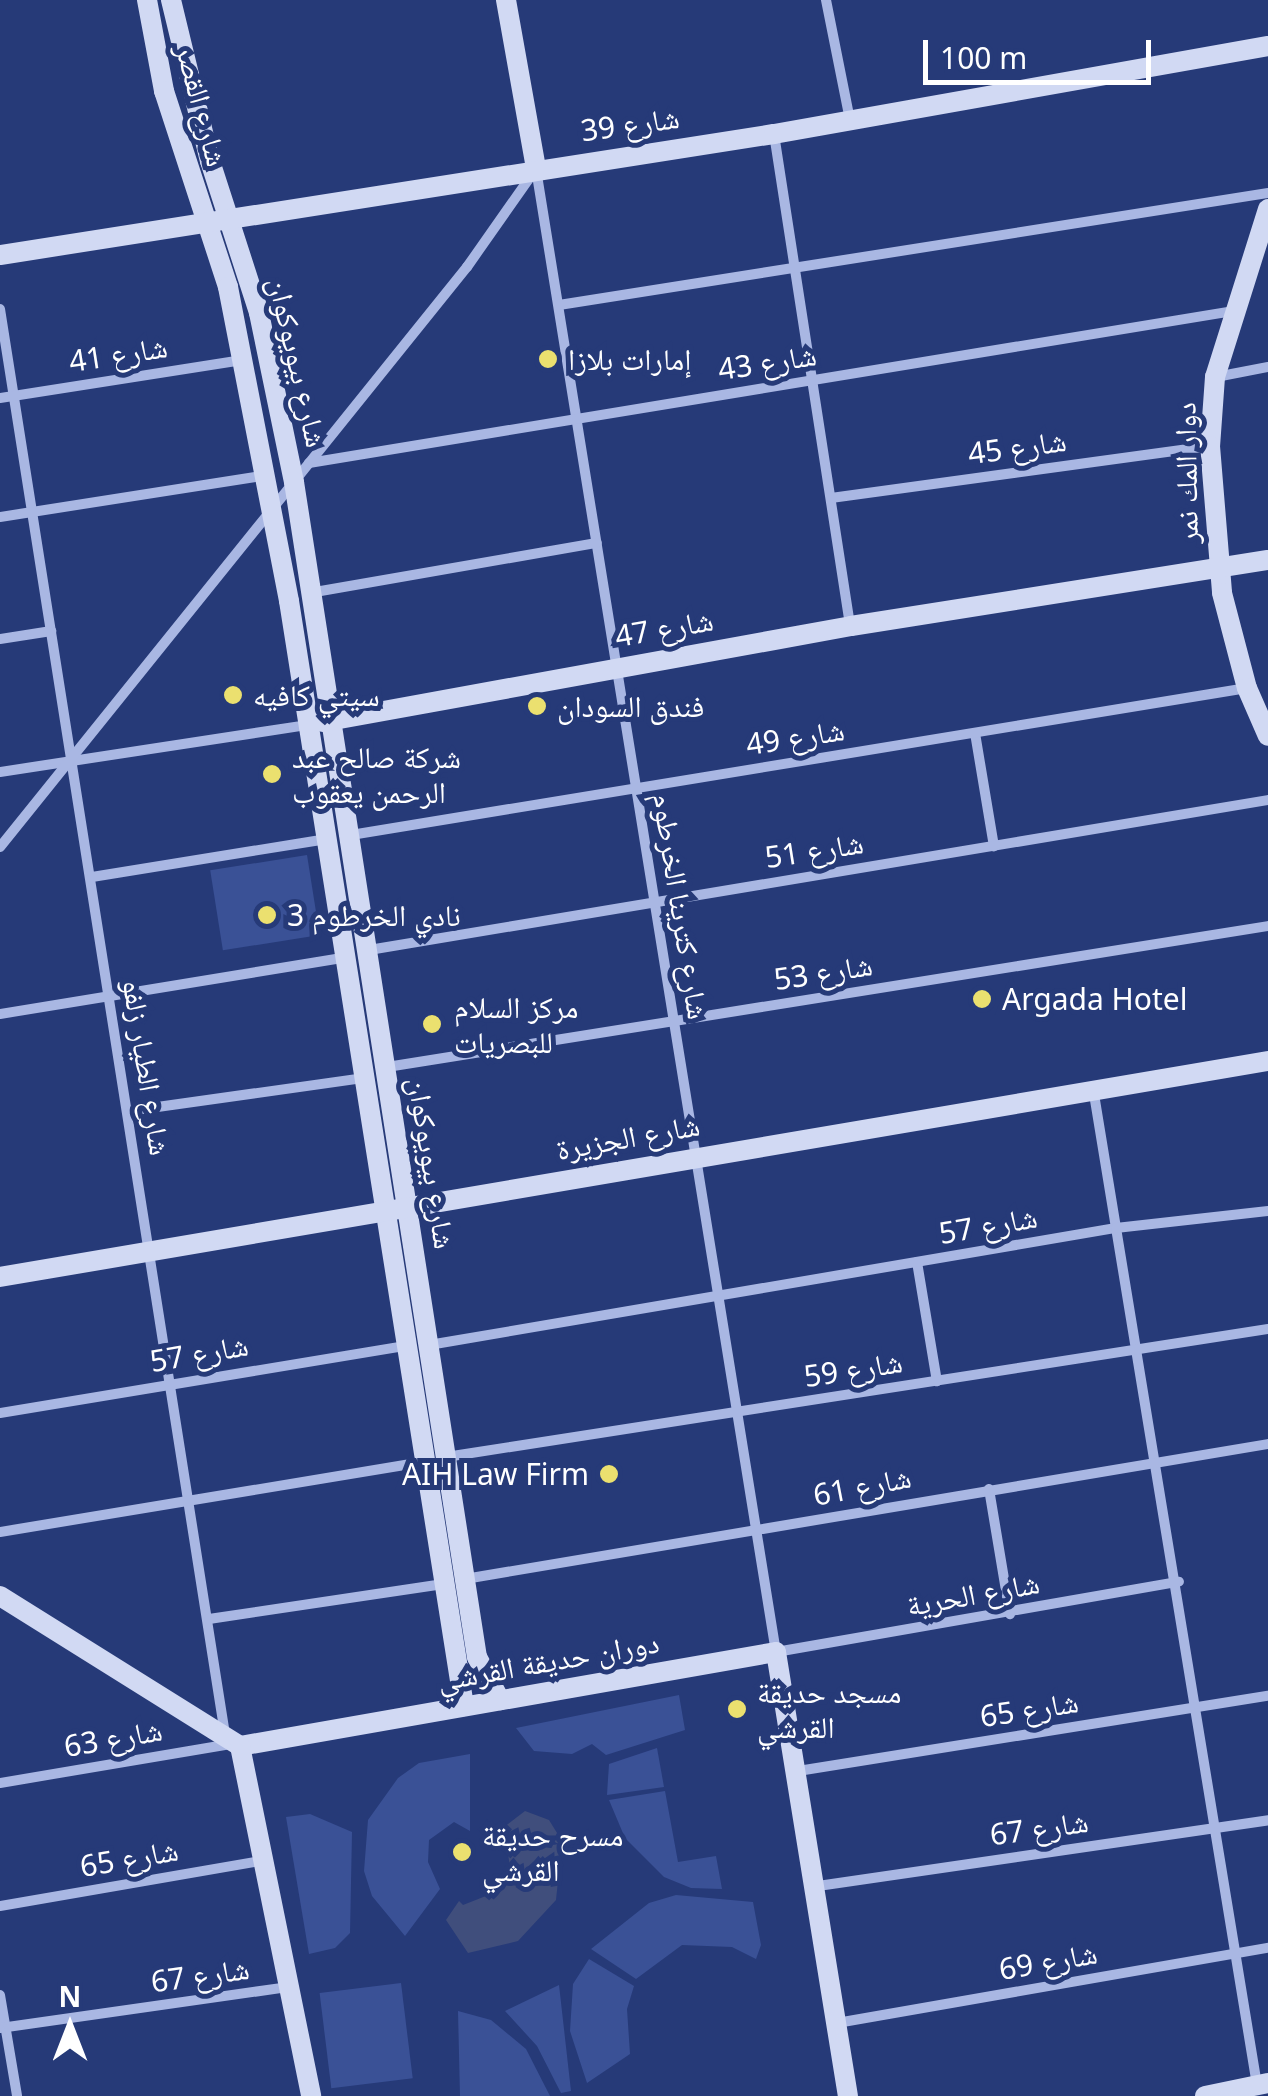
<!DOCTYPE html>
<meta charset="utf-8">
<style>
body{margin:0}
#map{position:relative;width:1268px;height:2096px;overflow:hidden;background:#263a78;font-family:"Noto Sans","Noto Naskh Arabic",sans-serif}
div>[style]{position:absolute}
.green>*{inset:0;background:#3a5196;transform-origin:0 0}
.water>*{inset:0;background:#404e7c}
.street>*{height:10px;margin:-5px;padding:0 5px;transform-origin:5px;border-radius:5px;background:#a9b7e3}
.secondary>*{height:20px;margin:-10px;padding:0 10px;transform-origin:10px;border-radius:10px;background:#d1d9f3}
.dots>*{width:28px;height:28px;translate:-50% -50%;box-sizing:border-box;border:5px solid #263a78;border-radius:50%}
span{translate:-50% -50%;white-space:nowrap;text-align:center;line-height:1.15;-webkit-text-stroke:10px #263a78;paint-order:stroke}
.street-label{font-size:30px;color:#fff}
.poi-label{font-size:30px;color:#fff}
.left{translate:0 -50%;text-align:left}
.right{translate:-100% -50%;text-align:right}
.north{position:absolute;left:20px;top:1976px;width:100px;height:100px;-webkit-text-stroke:8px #263a78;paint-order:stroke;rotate:0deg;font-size:28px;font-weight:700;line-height:40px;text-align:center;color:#fff}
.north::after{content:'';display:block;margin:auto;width:35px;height:45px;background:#fff;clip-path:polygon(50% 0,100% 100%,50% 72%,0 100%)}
.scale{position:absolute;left:923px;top:40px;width:228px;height:45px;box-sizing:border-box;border:5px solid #fff;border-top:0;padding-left:12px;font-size:30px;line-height:35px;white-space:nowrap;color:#fff;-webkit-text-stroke:8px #263a78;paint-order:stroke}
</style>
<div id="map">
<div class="green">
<i style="left:307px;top:855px;width:81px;height:98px;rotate:81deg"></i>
<i style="clip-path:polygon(679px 1695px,685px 1730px,606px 1755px,592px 1744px,572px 1754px,534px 1751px,516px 1728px)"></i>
<i style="clip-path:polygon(657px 1748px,664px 1787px,607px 1795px,609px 1764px)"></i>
<i style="clip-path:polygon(470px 1754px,470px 1831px,454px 1822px,429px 1840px,428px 1862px,440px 1889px,405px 1936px,372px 1896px,364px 1871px,368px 1820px,398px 1778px,419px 1763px)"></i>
<i style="clip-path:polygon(665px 1791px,678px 1862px,716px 1856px,722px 1889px,691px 1888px,664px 1877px,625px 1838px,609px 1800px)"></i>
<i style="clip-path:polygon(310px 1814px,352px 1832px,350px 1933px,335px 1948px,309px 1954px,286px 1817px)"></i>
<i style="clip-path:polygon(676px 1895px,753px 1902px,761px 1945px,756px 1959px,732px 1947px,682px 1945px,636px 1979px,591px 1949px,649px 1903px)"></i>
<i style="clip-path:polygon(589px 1959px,634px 1986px,627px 2009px,630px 2054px,587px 2083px,570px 2031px,573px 1984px)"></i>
<i style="left:401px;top:1983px;width:96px;height:82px;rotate:83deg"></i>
<i style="clip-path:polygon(559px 1985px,571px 2091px,561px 2093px,537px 2046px,505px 2011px)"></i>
<i style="clip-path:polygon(458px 2011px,491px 2020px,526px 2049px,550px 2096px,460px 2096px)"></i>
</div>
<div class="water">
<i style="clip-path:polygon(525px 1811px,549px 1820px,562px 1841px,556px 1900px,518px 1941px,468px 1953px,446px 1920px,459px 1901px,463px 1905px,496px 1892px,510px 1867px,504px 1827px)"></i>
</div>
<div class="street">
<i style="left:826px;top:0;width:122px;rotate:78.7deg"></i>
<i style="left:774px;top:134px;width:497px;rotate:81.2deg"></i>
<i style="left:536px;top:169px;width:1502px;rotate:80.81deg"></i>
<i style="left:776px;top:1652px;width:409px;rotate:-9.9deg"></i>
<i style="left:559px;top:305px;width:718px;rotate:-8.98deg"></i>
<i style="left:0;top:309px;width:1444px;rotate:81.03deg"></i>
<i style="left:1216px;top:377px;width:53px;rotate:-10.9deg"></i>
<i style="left:0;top:398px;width:247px;rotate:-8.9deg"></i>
<i style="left:309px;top:463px;width:936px;rotate:-9.34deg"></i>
<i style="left:831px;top:498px;width:383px;rotate:-7.8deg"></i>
<i style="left:0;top:517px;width:266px;rotate:-8.9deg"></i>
<i style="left:315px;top:592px;width:286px;rotate:-9.9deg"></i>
<i style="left:0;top:639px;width:52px;rotate:-8.9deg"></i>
<i style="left:975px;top:733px;width:115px;rotate:80.5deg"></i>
<i style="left:0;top:772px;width:310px;rotate:-8.7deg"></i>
<i style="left:351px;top:835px;width:908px;rotate:-9.32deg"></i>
<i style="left:0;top:847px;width:745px;rotate:-51.16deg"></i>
<i style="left:467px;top:267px;width:115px;rotate:-54.9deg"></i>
<i style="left:92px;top:877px;width:238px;rotate:-9.2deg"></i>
<i style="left:369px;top:950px;width:911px;rotate:-9.47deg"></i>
<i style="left:0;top:1014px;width:348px;rotate:-9.3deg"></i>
<i style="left:387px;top:1067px;width:892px;rotate:-9.09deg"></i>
<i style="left:1093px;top:1088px;width:1010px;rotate:80.66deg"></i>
<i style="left:129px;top:1111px;width:236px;rotate:-8deg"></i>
<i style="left:917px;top:1262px;width:121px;rotate:80.5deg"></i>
<i style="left:429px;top:1345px;width:697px;rotate:-9.67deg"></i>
<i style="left:1116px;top:1228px;width:153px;rotate:-6.4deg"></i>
<i style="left:0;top:1413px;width:411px;rotate:-9.4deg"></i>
<i style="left:446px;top:1457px;width:832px;rotate:-8.85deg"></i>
<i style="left:989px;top:1489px;width:127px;rotate:80.5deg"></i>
<i style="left:0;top:1532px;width:433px;rotate:-9.4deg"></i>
<i style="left:465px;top:1579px;width:814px;rotate:-9.54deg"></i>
<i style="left:209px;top:1619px;width:237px;rotate:-8.5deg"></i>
<i style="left:798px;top:1771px;width:476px;rotate:-9.1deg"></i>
<i style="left:0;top:1783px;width:234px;rotate:-9.6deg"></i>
<i style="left:818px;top:1886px;width:455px;rotate:-8.3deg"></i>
<i style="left:0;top:1906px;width:269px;rotate:-9.8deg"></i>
<i style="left:0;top:1995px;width:102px;rotate:80.4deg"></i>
<i style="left:837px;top:2023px;width:437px;rotate:-9.9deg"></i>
<i style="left:0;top:2028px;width:292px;rotate:-8.1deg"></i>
</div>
<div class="secondary">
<i style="left:147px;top:0;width:93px;rotate:79.4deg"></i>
<i style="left:164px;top:91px;width:206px;rotate:71.9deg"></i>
<i style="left:228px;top:287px;width:320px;rotate:79deg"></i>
<i style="left:289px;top:601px;width:1119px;rotate:81deg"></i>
<i style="left:171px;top:0;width:166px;rotate:76.4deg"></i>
<i style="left:210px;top:161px;width:160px;rotate:72.1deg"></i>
<i style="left:259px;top:313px;width:173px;rotate:78.3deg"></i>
<i style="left:294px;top:482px;width:1189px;rotate:81.15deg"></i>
<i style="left:477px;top:1657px;width:49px;rotate:61.9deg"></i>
<i style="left:506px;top:0;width:171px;rotate:79.9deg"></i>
<i style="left:1268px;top:209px;width:176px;rotate:107.5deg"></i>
<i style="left:1215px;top:377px;width:69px;rotate:94.1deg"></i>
<i style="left:1210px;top:446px;width:147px;rotate:85.3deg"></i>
<i style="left:1222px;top:593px;width:98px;rotate:75.3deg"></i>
<i style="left:1247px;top:688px;width:52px;rotate:66.4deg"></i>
<i style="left:0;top:255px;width:783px;rotate:-8.89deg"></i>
<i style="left:774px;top:134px;width:502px;rotate:-10.1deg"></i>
<i style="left:323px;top:722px;width:537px;rotate:-10.3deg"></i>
<i style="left:851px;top:626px;width:422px;rotate:-9deg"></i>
<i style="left:0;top:1277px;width:1286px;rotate:-9.67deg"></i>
<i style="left:0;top:1596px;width:283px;rotate:32deg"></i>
<i style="left:240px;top:1746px;width:544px;rotate:-9.95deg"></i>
<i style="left:776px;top:1652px;width:450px;rotate:80.8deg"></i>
<i style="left:240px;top:1746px;width:357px;rotate:78.5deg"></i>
<i style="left:1205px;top:2096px;width:64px;rotate:-11.7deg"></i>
</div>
<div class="dots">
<i style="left:548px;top:359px;background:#ebe06f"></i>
<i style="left:233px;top:695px;background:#ebe06f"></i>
<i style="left:537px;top:706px;background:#ebe06f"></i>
<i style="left:272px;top:774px;background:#ebe06f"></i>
<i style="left:267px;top:915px;background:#ebe06f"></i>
<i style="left:982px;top:999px;background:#ebe06f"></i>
<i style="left:432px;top:1024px;background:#ebe06f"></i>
<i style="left:609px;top:1474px;background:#ebe06f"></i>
<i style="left:737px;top:1709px;background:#ebe06f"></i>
<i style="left:462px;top:1852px;background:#ebe06f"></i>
</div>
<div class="street-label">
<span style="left:202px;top:105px;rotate:75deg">شارع القصر</span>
<span style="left:630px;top:124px;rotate:-8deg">شارع 39</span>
<span style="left:118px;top:354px;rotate:-9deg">شارع 41</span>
<span style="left:298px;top:362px;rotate:77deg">شارع بيويوكوان</span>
<span style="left:767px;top:362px;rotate:-9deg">شارع 43</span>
<span style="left:1017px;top:447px;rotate:-8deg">شارع 45</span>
<span style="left:1186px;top:473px;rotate:-91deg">دوار المك نمر</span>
<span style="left:664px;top:628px;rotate:-10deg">شارع 47</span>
<span style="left:795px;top:737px;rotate:-9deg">شارع 49</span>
<span style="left:814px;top:850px;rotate:-9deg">شارع 51</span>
<span style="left:681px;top:906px;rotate:81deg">شارع كترينا الخرطوم</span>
<span style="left:823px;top:972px;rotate:-9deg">شارع 53</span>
<span style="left:147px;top:1067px;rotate:81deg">شارع الطيار زلفو</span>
<span style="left:628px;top:1137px;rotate:-10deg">شارع الجزيرة</span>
<span style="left:432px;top:1163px;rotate:81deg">شارع بيويوكوان</span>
<span style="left:988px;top:1225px;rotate:-10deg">شارع 57</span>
<span style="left:199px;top:1353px;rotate:-10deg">شارع 57</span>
<span style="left:853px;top:1369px;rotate:-9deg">شارع 59</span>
<span style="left:862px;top:1486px;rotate:-11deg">شارع 61</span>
<span style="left:973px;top:1594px;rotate:-10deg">شارع الحرية</span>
<span style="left:548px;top:1661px;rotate:-10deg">دوران حديقة القرشي</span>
<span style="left:1029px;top:1709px;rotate:-9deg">شارع 65</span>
<span style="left:113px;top:1738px;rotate:-10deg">شارع 63</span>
<span style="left:1039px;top:1828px;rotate:-8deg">شارع 67</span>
<span style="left:129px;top:1858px;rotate:-10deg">شارع 65</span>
<span style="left:1048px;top:1961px;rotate:-10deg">شارع 69</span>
<span style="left:200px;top:1975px;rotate:-8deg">شارع 67</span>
</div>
<div class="poi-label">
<span class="left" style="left:568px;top:359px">إمارات بلازا</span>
<span class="left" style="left:253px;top:695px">سيتي كافيه</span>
<span class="left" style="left:557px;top:706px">فندق السودان</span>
<span class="left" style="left:292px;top:774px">شركة صالح عبد<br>الرحمن يعقوب</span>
<span class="left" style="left:287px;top:915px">نادي الخرطوم 3</span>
<span class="left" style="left:1002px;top:999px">Argada Hotel</span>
<span class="left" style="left:454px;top:1024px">مركز السلام<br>للبصريات</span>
<span class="right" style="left:589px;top:1474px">AIH Law Firm</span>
<span class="left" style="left:757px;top:1709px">مسجد حديقة<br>القرشي</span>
<span class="left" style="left:482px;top:1852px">مسرح حديقة<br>القرشي</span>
</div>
<div class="north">N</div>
<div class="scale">100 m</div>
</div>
